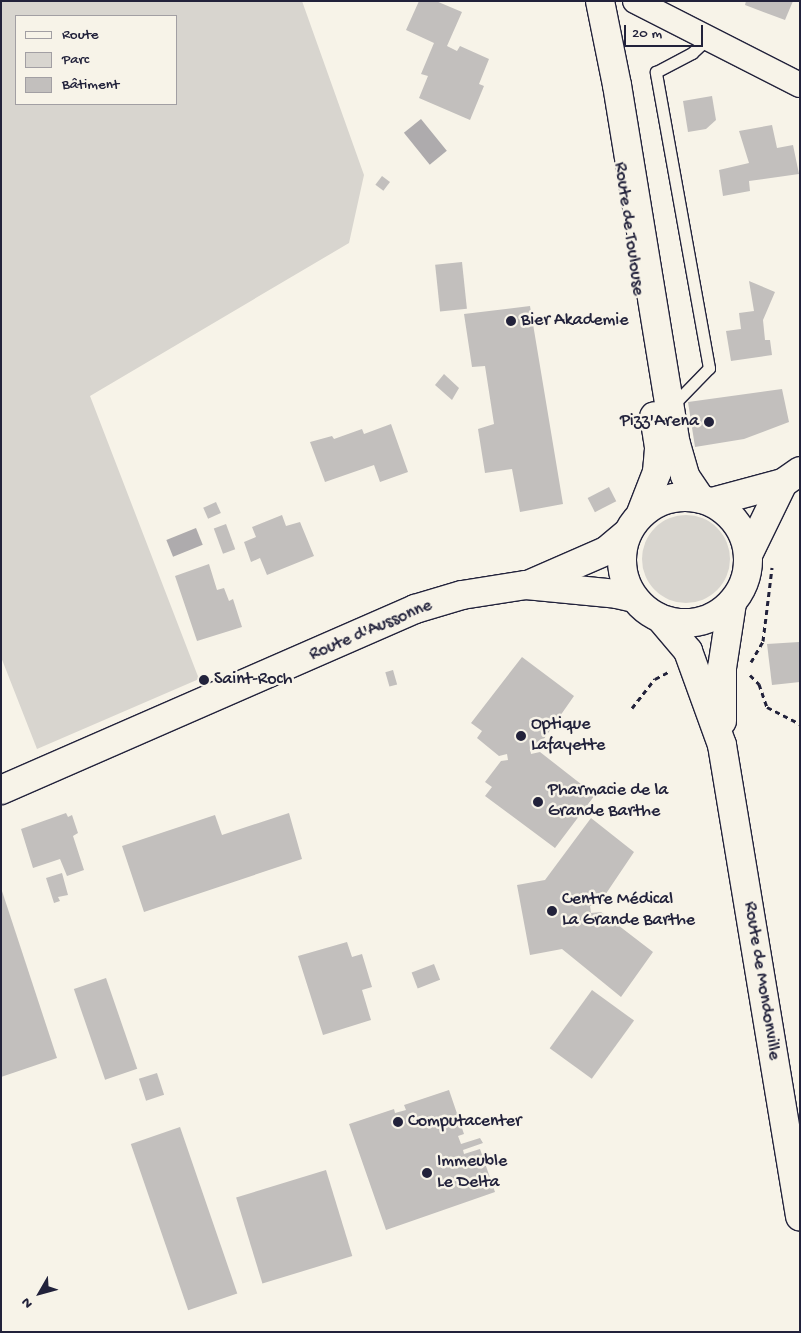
<!DOCTYPE html>
<meta charset="utf-8">
<style>
body{margin:0}
#map{position:relative;width:801px;height:1333px;overflow:hidden;background:#f7f3e8;font-family:"Gochi Hand",sans-serif}
div>[style]{position:absolute}
.green>*{inset:0;background:#d8d5cf}
.round{border-radius:50%}
.water>*{inset:0;background:#aeabad;transform-origin:0 0}
.building>*{inset:0;background:#c2bfbd;transform-origin:0 0}
.path>*{height:3px;margin-top:-1.5px;transform-origin:0;background:repeating-linear-gradient(90deg,#22223b 0 5px,transparent 0 9px)}
.roads{filter:drop-shadow(1px 0 #22223b) drop-shadow(-1px 0 #22223b) drop-shadow(0 1px #22223b) drop-shadow(0 -1px #22223b)}
.lane>*{height:11px;margin:-5.5px;padding:0 5.5px;transform-origin:5.5px;border-radius:5.5px;background:#f7f3e8}
.street>*{height:24px;margin:-12px;padding:0 12px;transform-origin:12px;border-radius:12px;background:#f7f3e8}
.secondary>*{height:28px;margin:-14px;padding:0 14px;transform-origin:14px;border-radius:14px;background:#f7f3e8}
.secondary>.ring{margin:-14px;padding:0;box-sizing:content-box;background:none;border:28px solid #f7f3e8;border-radius:50%}
.dots>*{width:14px;height:14px;translate:-50% -50%;box-sizing:border-box;border:2px solid #f7f3e8;border-radius:50%}
span{translate:-50% -50%;white-space:nowrap;text-align:center;line-height:1.15;-webkit-text-stroke:5px #f7f3e8;paint-order:stroke}
.street-label{font-size:18px;color:#22223b}
.poi-label{font-size:18px;color:#22223b}
.left{translate:0 -50%;text-align:left}
.right{translate:-100% -50%;text-align:right}
.frame{position:absolute;inset:0;border:2px solid #22223b;pointer-events:none}
.legend{position:absolute;left:15px;top:15px;width:162px;height:90px;box-sizing:border-box;background:#f7f3e8;border:1px solid #a29fa3;margin:0;padding:6px 9px;list-style:none;font-size:15px;color:#22223b}
.legend li{display:flex;align-items:center;gap:10px;height:25px}
.legend b{width:25px;border:1px solid #a29fa3}
.north{position:absolute;left:15px;top:1268px;width:50px;height:50px;-webkit-text-stroke:4px #f7f3e8;paint-order:stroke;rotate:232deg;font-size:14px;font-weight:700;line-height:20px;text-align:center;color:#22223b}
.north::after{content:'';display:block;margin:auto;width:18px;height:22px;background:#22223b;clip-path:polygon(50% 0,100% 100%,50% 72%,0 100%)}
.scale{position:absolute;left:624px;top:25px;width:79px;height:22px;box-sizing:border-box;border:2px solid #22223b;border-top:0;padding-left:6px;font-size:15px;line-height:18px;white-space:nowrap;color:#22223b;-webkit-text-stroke:4px #f7f3e8;paint-order:stroke}
</style>
<div id="map">
<div class="green">
<i style="clip-path:polygon(evenodd,1px 1px,302px 1px,364px 175px,349px 243px,90px 396px,199px 679px,37px 749px,1px 657px,1px 1px,16px 16px,176px 16px,176px 104px,16px 104px,16px 16px)"></i>
<i class="round" style="left:642px;top:515px;width:88px;height:88px"></i>
</div>
<div class="water">
<i style="left:421px;top:119px;width:41px;height:22px;rotate:51deg"></i>
<i style="left:196px;top:528px;width:18px;height:32px;rotate:68deg"></i>
</div>
<div class="building">
<i style="clip-path:polygon(419px 1px,436px 1px,462px 12px,447px 46px,457px 51px,460px 46px,489px 59px,479px 84px,484px 86px,470px 120px,419px 98px,428px 76px,421px 74px,434px 43px,406px 30px)"></i>
<i style="clip-path:polygon(746px 1px,793px 1px,785px 20px,745px 5px)"></i>
<i style="clip-path:polygon(712px 96px,716px 120px,706px 129px,688px 132px,683px 101px)"></i>
<i style="clip-path:polygon(772px 125px,777px 148px,793px 145px,799px 174px,749px 181px,750px 191px,723px 196px,719px 170px,749px 163px,739px 131px)"></i>
<i style="left:382px;top:176px;width:10px;height:11px;rotate:37deg"></i>
<i style="left:462px;top:262px;width:47px;height:27px;rotate:84deg"></i>
<i style="clip-path:polygon(749px 281px,775px 292px,763px 320px,765px 340px,770px 340px,772px 355px,731px 361px,726px 331px,741px 329px,739px 313px,754px 311px)"></i>
<i style="clip-path:polygon(530px 306px,563px 504px,520px 512px,512px 469px,485px 473px,478px 429px,494px 424px,485px 366px,472px 367px,464px 314px)"></i>
<i style="clip-path:polygon(444px 374px,459px 388px,452px 400px,435px 385px)"></i>
<i style="clip-path:polygon(782px 389px,789px 422px,744px 439px,695px 447px,688px 402px)"></i>
<i style="clip-path:polygon(391px 424px,408px 472px,380px 482px,374px 465px,325px 482px,310px 442px,332px 436px,334px 439px,362px 429px,364px 434px)"></i>
<i style="left:609px;top:487px;width:16px;height:24px;rotate:63deg"></i>
<i style="left:216px;top:502px;width:12px;height:14px;rotate:66deg"></i>
<i style="clip-path:polygon(282px 515px,286px 526px,300px 522px,314px 556px,267px 575px,260px 558px,251px 562px,244px 542px,256px 537px,252px 527px)"></i>
<i style="left:226px;top:524px;width:27px;height:13px;rotate:70deg"></i>
<i style="clip-path:polygon(209px 564px,217px 590px,224px 588px,229px 601px,233px 599px,242px 627px,197px 641px,175px 576px)"></i>
<i style="clip-path:polygon(799px 642px,800px 682px,772px 685px,767px 644px)"></i>
<i style="clip-path:polygon(522px 657px,574px 696px,539px 746px,530px 748px,531px 754px,540px 752px,595px 795px,555px 848px,485px 796px,492px 787px,485px 782px,501px 761px,508px 760px,507px 754px,499px 756px,477px 738px,482px 731px,471px 723px)"></i>
<i style="left:393px;top:670px;width:15px;height:8px;rotate:74deg"></i>
<i style="clip-path:polygon(66px 813px,68px 817px,72px 815px,78px 833px,73px 836px,84px 870px,67px 876px,60px 859px,33px 868px,21px 829px)"></i>
<i style="clip-path:polygon(289px 813px,302px 859px,144px 912px,122px 846px,215px 815px,222px 835px)"></i>
<i style="clip-path:polygon(591px 818px,634px 852px,599px 904px,590px 906px,591px 913px,601px 912px,653px 952px,621px 997px,562px 949px,530px 955px,517px 885px,545px 880px)"></i>
<i style="clip-path:polygon(62px 873px,68px 895px,58px 897px,60px 901px,54px 903px,46px 878px)"></i>
<i style="clip-path:polygon(2px 891px,57px 1058px,1px 1077px,1px 892px)"></i>
<i style="clip-path:polygon(347px 942px,352px 957px,362px 954px,372px 987px,362px 990px,371px 1020px,323px 1035px,298px 956px)"></i>
<i style="left:434px;top:964px;width:17px;height:24px;rotate:69deg"></i>
<i style="left:106px;top:978px;width:96px;height:34px;rotate:71deg"></i>
<i style="left:592px;top:990px;width:52px;height:72px;rotate:36deg"></i>
<i style="left:157px;top:1073px;width:23px;height:19px;rotate:72deg"></i>
<i style="clip-path:polygon(449px 1090px,464px 1134px,458px 1136px,461px 1144px,480px 1138px,483px 1143px,463px 1150px,464px 1154px,480px 1149px,495px 1192px,386px 1230px,349px 1124px,394px 1109px,395px 1113px,406px 1110px,404px 1105px)"></i>
<i style="left:180px;top:1127px;width:176px;height:52px;rotate:71deg"></i>
<i style="left:326px;top:1170px;width:90px;height:94px;rotate:73deg"></i>
</div>
<div class="path">
<i style="left:751px;top:662px;width:24px;rotate:-60deg"></i>
<i style="left:763px;top:641px;width:74px;rotate:-83deg"></i>
<i style="left:750px;top:675px;width:13px;rotate:45deg"></i>
<i style="left:759px;top:684px;width:24px;rotate:71deg"></i>
<i style="left:767px;top:707px;width:37px;rotate:27deg"></i>
<i style="left:632px;top:708px;width:37px;rotate:-52deg"></i>
<i style="left:655px;top:679px;width:15px;rotate:-28deg"></i>
</div>
<div class="roads">
<div class="lane">
<i style="left:672px;top:406px;width:53px;rotate:-45.8deg"></i>
<i style="left:709px;top:368px;width:301px;rotate:-100.2deg"></i>
<i style="left:656px;top:72px;width:41px;rotate:-27.8deg"></i>
<i style="left:692px;top:53px;width:22px;rotate:-43deg"></i>
</div>
<div class="street">
<i style="left:635px;top:1px;width:185px;rotate:27deg"></i>
</div>
<div class="secondary">
<i style="left:600px;top:1px;width:86px;rotate:78.6deg"></i>
<i style="left:617px;top:85px;width:364px;rotate:80.7deg"></i>
<i style="left:676px;top:444px;width:33px;rotate:74deg"></i>
<i style="left:685px;top:476px;width:27px;rotate:56deg"></i>
<i class="ring" style="left:622px;top:497px;width:98px;height:98px"></i>
<i style="left:712px;top:502px;width:73px;rotate:-15deg"></i>
<i style="left:783px;top:483px;width:21px;rotate:-35deg"></i>
<i style="left:641px;top:513px;width:44px;rotate:-68.7deg"></i>
<i style="left:657px;top:472px;width:25px;rotate:-85deg"></i>
<i style="left:659px;top:447px;width:31px;rotate:-99deg"></i>
<i style="left:748px;top:555px;width:80px;rotate:-64.1deg"></i>
<i style="left:530px;top:584px;width:83px;rotate:-23.5deg"></i>
<i style="left:606px;top:551px;width:26px;rotate:-40deg"></i>
<i style="left:661px;top:619px;width:42px;rotate:49.8deg"></i>
<i style="left:688px;top:651px;width:100px;rotate:70.1deg"></i>
<i style="left:722px;top:745px;width:478px;rotate:80.6deg"></i>
<i style="left:722px;top:721px;width:53px;rotate:-90deg"></i>
<i style="left:722px;top:668px;width:66px;rotate:-81.3deg"></i>
<i style="left:1px;top:790px;width:452px;rotate:-23.6deg"></i>
<i style="left:415px;top:609px;width:49px;rotate:-16.6deg"></i>
<i style="left:462px;top:595px;width:65px;rotate:-8.9deg"></i>
<i style="left:526px;top:585px;width:91px;rotate:5.6deg"></i>
<i style="left:617px;top:594px;width:17px;rotate:13deg"></i>
</div>
</div>
<div class="dots">
<i style="left:511px;top:321px;background:#22223b"></i>
<i style="left:709px;top:422px;background:#22223b"></i>
<i style="left:204px;top:680px;background:#22223b"></i>
<i style="left:521px;top:736px;background:#22223b"></i>
<i style="left:538px;top:802px;background:#22223b"></i>
<i style="left:552px;top:911px;background:#22223b"></i>
<i style="left:398px;top:1122px;background:#22223b"></i>
<i style="left:427px;top:1173px;background:#22223b"></i>
</div>
<div class="street-label">
<span style="left:628px;top:229px;rotate:82deg">Route de Toulouse</span>
<span style="left:371px;top:631px;rotate:-23deg">Route d'Aussonne</span>
<span style="left:761px;top:981px;rotate:81deg">Route de Mondonville</span>
</div>
<div class="poi-label">
<span class="left" style="left:521px;top:321px">Bier Akademie</span>
<span class="right" style="left:699px;top:422px">Pizz'Arena</span>
<span class="left" style="left:214px;top:680px">Saint-Roch</span>
<span class="left" style="left:531px;top:736px">Optique<br>Lafayette</span>
<span class="left" style="left:548px;top:802px">Pharmacie de la<br>Grande Barthe</span>
<span class="left" style="left:562px;top:911px">Centre Médical<br>La Grande Barthe</span>
<span class="left" style="left:408px;top:1122px">Computacenter</span>
<span class="left" style="left:437px;top:1173px">Immeuble<br>Le Delta</span>
</div>
<div class="frame"></div>
<ul class="legend">
<li><b style="height:6px;background:#f7f3e8"></b>Route</li>
<li><b style="height:14px;background:#d8d5cf"></b>Parc</li>
<li><b style="height:14px;background:#c2bfbd"></b>Bâtiment</li>
</ul>
<div class="north">N</div>
<div class="scale">20 m</div>
</div>
